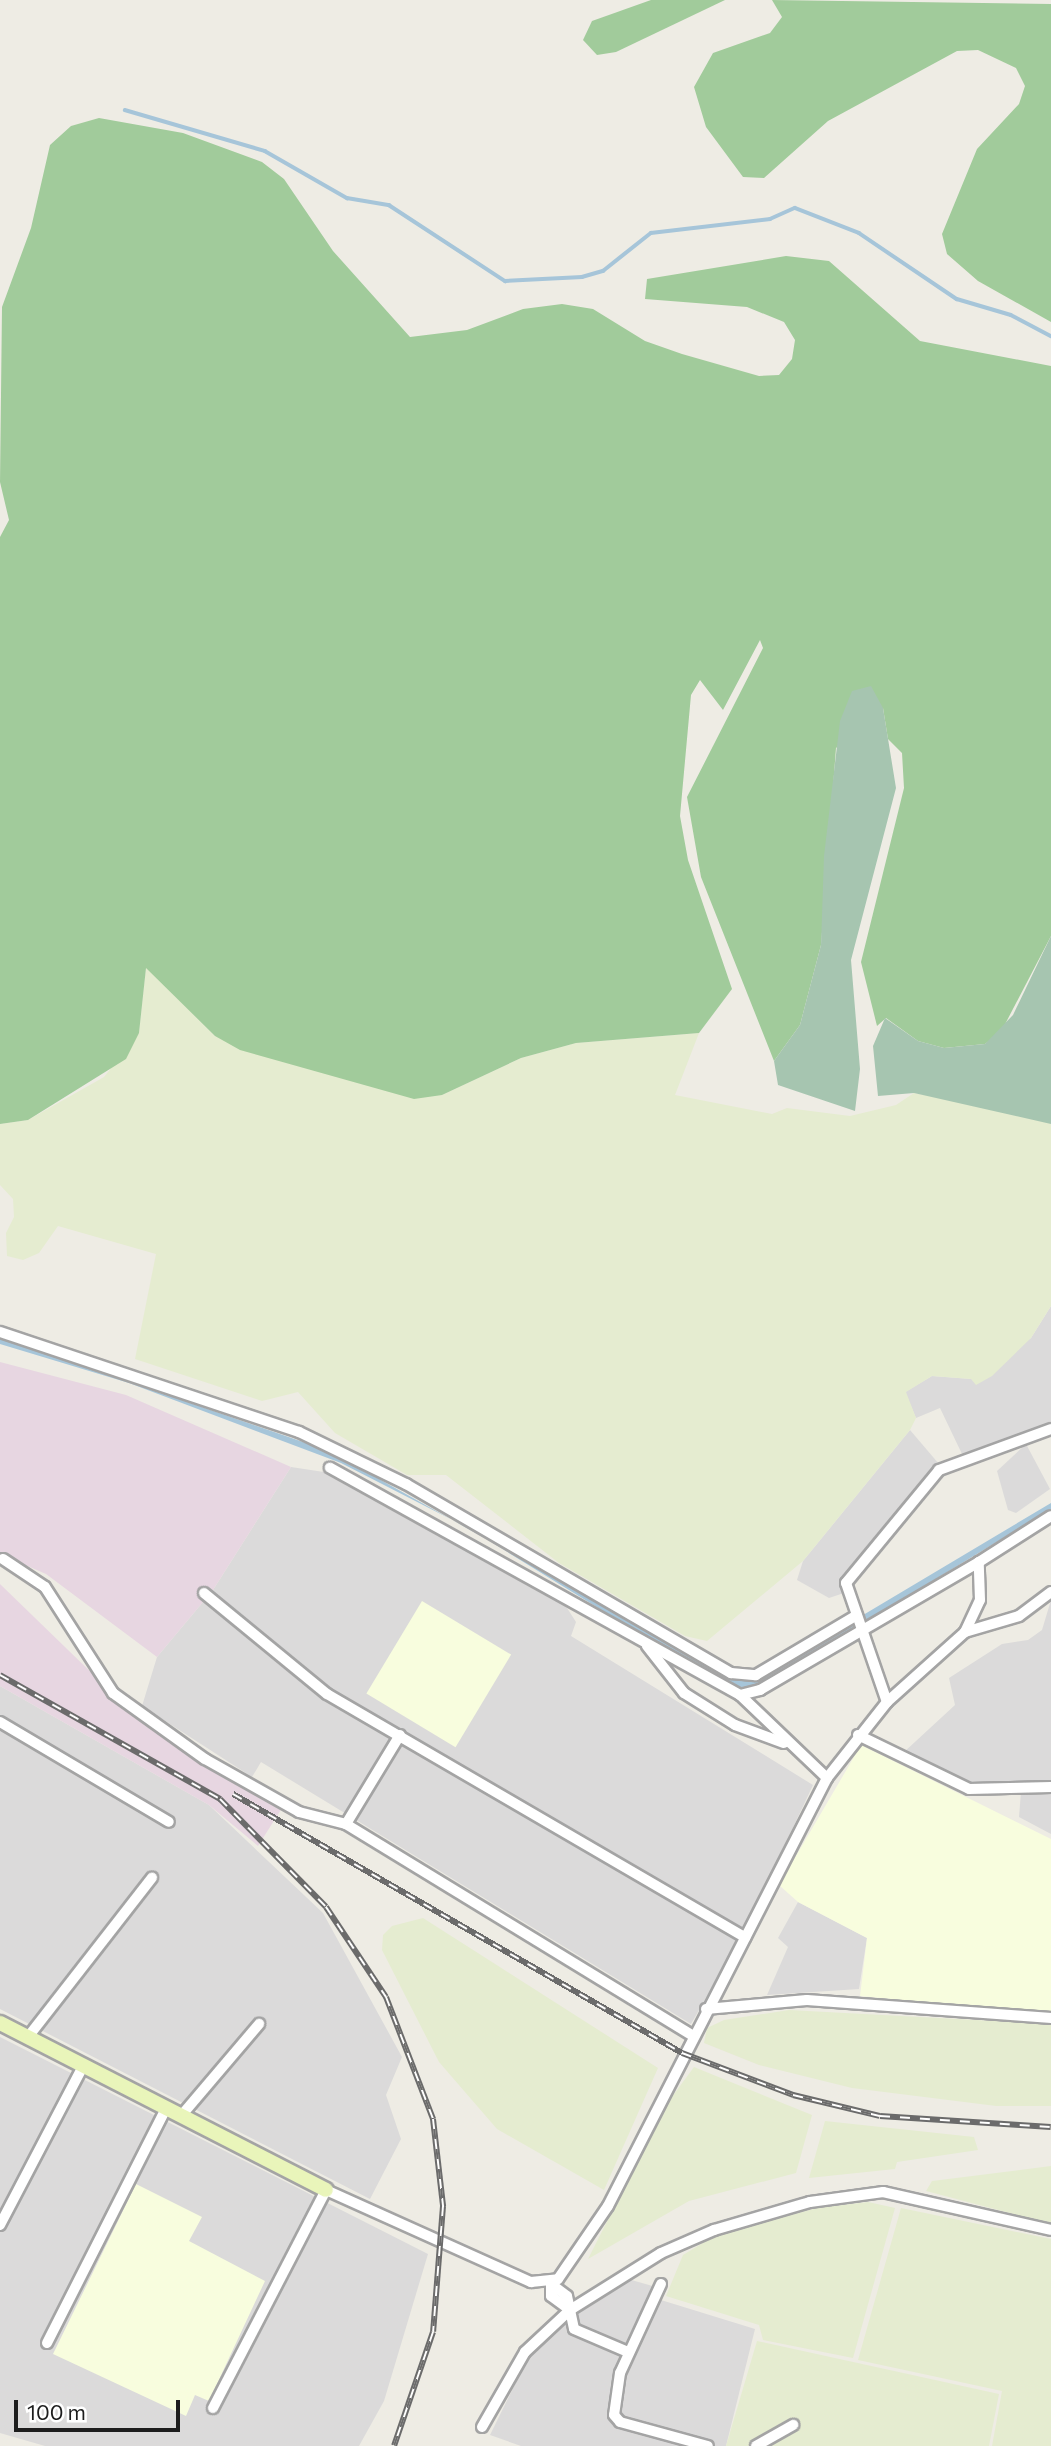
<!DOCTYPE html>
<style>
body{margin:0}
#map{position:relative;width:1051px;height:2446px;overflow:hidden;background:#eeece4;font-family:Commissioner,sans-serif}
div>[style]{position:absolute}
.residential>*{inset:0;background:#dbdada}
.industrial>*{inset:0;background:#e7d6e1}
.education>*{inset:0;background:#f8fdde;transform-origin:0 0}
.farmland>*{inset:0;background:#e5ecd0}
.forest>*{inset:0;background:#a1cb9b}
.cemetery>*{inset:0;background:#a6c5b0}
.water>*{inset:0;background:#a6c5d9}
.stream>*{height:3.5px;margin:-1.75px;padding:0 1.75px;transform-origin:1.75px;border-radius:1.75px;background:#a6c5d9}
.roads{filter:drop-shadow(2px 0 #a4a4a4) drop-shadow(-2px 0 #a4a4a4) drop-shadow(0 2px #a4a4a4) drop-shadow(0 -2px #a4a4a4)}
.street>*{height:10px;margin:-5px;padding:0 5px;transform-origin:5px;border-radius:5px;background:#fff}
.secondary>*{height:14px;margin:-7px;padding:0 7px;transform-origin:7px;border-radius:7px;background:#e9f5ba}
.rail>*{height:6px;margin-top:-3px;transform-origin:0;background:repeating-linear-gradient(90deg,#fff 0 10px,#6b6b6b 0 20px);box-sizing:border-box;border-block:2px solid #6b6b6b}
span{translate:-50% -50%;white-space:nowrap;text-align:center;line-height:1.15;-webkit-text-stroke:7px #fff;paint-order:stroke}
.scale{position:absolute;left:14px;top:2400px;width:166px;height:32px;box-sizing:border-box;border:4px solid #1d1d1d;border-top:0;padding-left:9px;font-size:21px;line-height:24px;white-space:nowrap;color:#1d1d1d;-webkit-text-stroke:5px #fff;paint-order:stroke}
</style>
<div id="map">
<div class="residential">
<i style="clip-path:polygon(1051px 1306px,1051px 1423px,962px 1454px,940px 1408px,916px 1418px,905px 1392px,932px 1376px,972px 1379px,1031px 1338px)"></i>
<i style="clip-path:polygon(910px 1430px,939px 1464px,844px 1593px,829px 1598px,797px 1580px,803px 1561px)"></i>
<i style="clip-path:polygon(1026px 1444px,1050px 1489px,1016px 1513px,1008px 1510px,997px 1471px)"></i>
<i style="clip-path:polygon(291px 1467px,337px 1474px,560px 1597px,576px 1622px,571px 1636px,813px 1785px,745px 1930px,691px 2024px,261px 1762px,252px 1777px,142px 1706px,157px 1657px,213px 1590px)"></i>
<i style="clip-path:polygon(1051px 1600px,1051px 1782px,970px 1785px,903px 1753px,955px 1705px,949px 1678px,1002px 1644px,1028px 1640px,1042px 1630px)"></i>
<i style="clip-path:polygon(0 1686px,209px 1805px,323px 1913px,402px 2057px,386px 2095px,401px 2139px,370px 2199px,0 2009px)"></i>
<i style="clip-path:polygon(1051px 1791px,1051px 1834px,1019px 1817px,1021px 1792px)"></i>
<i style="clip-path:polygon(798px 1902px,867px 1938px,859px 1989px,767px 1995px,788px 1947px,778px 1938px)"></i>
<i style="clip-path:polygon(0 2037px,428px 2254px,384px 2401px,359px 2446px,45px 2446px,0 2433px)"></i>
<i style="clip-path:polygon(628px 2279px,656px 2287px,661px 2300px,755px 2329px,726px 2446px,521px 2446px,490px 2435px,528px 2358px,574px 2310px)"></i>
</div>
<div class="industrial">
<i style="clip-path:polygon(0 1362px,126px 1395px,291px 1467px,213px 1590px,157px 1657px,46px 1574px,0 1554px)"></i>
<i style="clip-path:polygon(0 1584px,99px 1680px,282px 1808px,258px 1846px,209px 1805px,0 1686px)"></i>
</div>
<div class="education">
<i style="left:422px;top:1601px;width:104px;height:108px;rotate:31deg"></i>
<i style="clip-path:polygon(861px 1745px,1051px 1839px,1051px 2014px,860px 1996px,867px 1938px,798px 1902px,779px 1885px)"></i>
<i style="clip-path:polygon(136px 2184px,202px 2217px,189px 2241px,265px 2281px,209px 2401px,195px 2395px,186px 2416px,53px 2354px)"></i>
</div>
<div class="farmland">
<i style="clip-path:polygon(146px 967px,215px 1036px,442px 1095px,521px 1058px,576px 1043px,699px 1033px,675px 1095px,772px 1114px,787px 1108px,850px 1116px,896px 1105px,914px 1093px,1044px 1117px,1051px 1124px,1051px 1306px,1031px 1338px,992px 1376px,976px 1385px,971px 1379px,932px 1376px,906px 1392px,916px 1418px,910px 1430px,803px 1561px,707px 1641px,685px 1636px,559px 1563px,446px 1475px,407px 1475px,335px 1433px,298px 1392px,262px 1401px,135px 1359px,156px 1254px,58px 1226px,39px 1253px,23px 1260px,7px 1256px,6px 1233px,14px 1217px,13px 1199px,0 1185px,0 1124px,28px 1120px,104px 1077px,139px 1033px)"></i>
<i style="clip-path:polygon(423px 1918px,658px 2068px,604px 2190px,497px 2129px,439px 2062px,382px 1950px,383px 1935px,392px 1926px)"></i>
<i style="clip-path:polygon(789px 2010px,1051px 2024px,1051px 2106px,996px 2106px,852px 2088px,759px 2065px,704px 2043px,707px 2028px,724px 2020px)"></i>
<i style="clip-path:polygon(694px 2067px,812px 2115px,796px 2173px,689px 2201px,588px 2259px,666px 2105px)"></i>
<i style="clip-path:polygon(825px 2121px,974px 2137px,978px 2150px,897px 2162px,895px 2169px,809px 2178px)"></i>
<i style="clip-path:polygon(1051px 2166px,1051px 2224px,926px 2191px,932px 2181px)"></i>
<i style="clip-path:polygon(868px 2202px,895px 2208px,853px 2358px,763px 2340px,759px 2325px,666px 2296px,683px 2255px,716px 2235px,817px 2208px)"></i>
<i style="clip-path:polygon(901px 2208px,1051px 2239px,1051px 2446px,992px 2446px,1002px 2391px,858px 2360px)"></i>
<i style="clip-path:polygon(757px 2341px,999px 2394px,989px 2446px,726px 2446px)"></i>
</div>
<div class="forest">
<i style="clip-path:polygon(651px 0,725px 0,616px 52px,597px 55px,583px 40px,592px 21px)"></i>
<i style="clip-path:polygon(772px 0,1051px 4px,1051px 322px,978px 281px,947px 254px,942px 234px,977px 149px,1019px 104px,1025px 86px,1016px 68px,978px 50px,957px 51px,828px 121px,764px 178px,743px 177px,706px 127px,694px 87px,713px 53px,770px 33px,782px 17px)"></i>
<i style="clip-path:polygon(99px 118px,183px 133px,262px 162px,284px 179px,333px 251px,410px 337px,467px 330px,523px 309px,562px 304px,593px 309px,645px 341px,682px 354px,759px 376px,779px 375px,792px 359px,795px 340px,784px 322px,747px 307px,645px 299px,647px 279px,786px 256px,829px 261px,920px 341px,1051px 366px,1051px 936px,1001px 1032px,985px 1044px,944px 1048px,918px 1041px,886px 1018px,877px 1026px,861px 962px,904px 788px,902px 753px,888px 739px,883px 708px,836px 748px,821px 945px,800px 1025px,774px 1061px,701px 877px,687px 797px,763px 648px,760px 640px,723px 710px,700px 680px,691px 695px,680px 816px,688px 860px,732px 989px,699px 1033px,576px 1043px,521px 1058px,442px 1095px,414px 1099px,240px 1050px,215px 1036px,146px 968px,139px 1033px,126px 1059px,28px 1120px,0 1124px,0 537px,9px 520px,0 482px,2px 307px,31px 228px,50px 145px,71px 126px)"></i>
</div>
<div class="cemetery">
<i style="clip-path:polygon(871px 686px,883px 708px,896px 788px,851px 960px,860px 1069px,855px 1111px,778px 1085px,774px 1061px,800px 1025px,821px 945px,824px 856px,840px 721px,852px 691px)"></i>
<i style="clip-path:polygon(1051px 936px,1051px 1124px,914px 1093px,878px 1096px,873px 1046px,885px 1018px,918px 1041px,944px 1048px,985px 1044px,1013px 1015px)"></i>
</div>
<div class="water">
<i style="clip-path:polygon(0 1337px,329px 1451px,733px 1677px,791px 1658px,1051px 1503px,1051px 1509px,763px 1684px,741px 1688px,678px 1657px,470px 1529px,341px 1463px,129px 1383px,0 1344px)"></i>
</div>
<div class="stream">
<i style="left:125px;top:110px;width:146px;rotate:16.3deg"></i>
<i style="left:265px;top:151px;width:95px;rotate:29.8deg"></i>
<i style="left:347px;top:198px;width:43px;rotate:9.5deg"></i>
<i style="left:389px;top:205px;width:139px;rotate:33.2deg"></i>
<i style="left:505px;top:281px;width:77px;rotate:-3deg"></i>
<i style="left:582px;top:277px;width:22px;rotate:-16deg"></i>
<i style="left:603px;top:271px;width:61px;rotate:-38.4deg"></i>
<i style="left:651px;top:233px;width:120px;rotate:-6.7deg"></i>
<i style="left:770px;top:219px;width:27px;rotate:-24deg"></i>
<i style="left:795px;top:208px;width:69px;rotate:21.3deg"></i>
<i style="left:859px;top:233px;width:118px;rotate:34deg"></i>
<i style="left:957px;top:299px;width:56px;rotate:16.5deg"></i>
<i style="left:1011px;top:315px;width:45px;rotate:27.7deg"></i>
</div>
<div class="roads">
<div class="street">
<i style="left:0;top:1332px;width:315px;rotate:18.5deg"></i>
<i style="left:299px;top:1432px;width:119px;rotate:25.9deg"></i>
<i style="left:406px;top:1484px;width:376px;rotate:30.2deg"></i>
<i style="left:731px;top:1673px;width:25px;rotate:5deg"></i>
<i style="left:756px;top:1675px;width:117px;rotate:-30.7deg"></i>
<i style="left:3px;top:1559px;width:50px;rotate:33.7deg"></i>
<i style="left:45px;top:1587px;width:126px;rotate:57.3deg"></i>
<i style="left:113px;top:1693px;width:113px;rotate:35.7deg"></i>
<i style="left:205px;top:1759px;width:108px;rotate:29.4deg"></i>
<i style="left:299px;top:1812px;width:49px;rotate:14.3deg"></i>
<i style="left:346px;top:1824px;width:405px;rotate:31.4deg"></i>
<i style="left:204px;top:1593px;width:159px;rotate:39.4deg"></i>
<i style="left:327px;top:1694px;width:484px;rotate:30.2deg"></i>
<i style="left:965px;top:1632px;width:35px;rotate:-65deg"></i>
<i style="left:980px;top:1600px;width:38px;rotate:-92deg"></i>
<i style="left:979px;top:1562px;width:85px;rotate:-32.6deg"></i>
<i style="left:647px;top:1646px;width:60px;rotate:51.8deg"></i>
<i style="left:684px;top:1693px;width:60px;rotate:32.1deg"></i>
<i style="left:735px;top:1725px;width:52px;rotate:20.2deg"></i>
<i style="left:740px;top:1695px;width:21px;rotate:-14deg"></i>
<i style="left:760px;top:1690px;width:254px;rotate:-30.3deg"></i>
<i style="left:887px;top:1702px;width:126px;rotate:-109deg"></i>
<i style="left:846px;top:1583px;width:146px;rotate:-50.5deg"></i>
<i style="left:939px;top:1470px;width:119px;rotate:-20.1deg"></i>
<i style="left:0;top:1722px;width:196px;rotate:30.6deg"></i>
<i style="left:858px;top:1735px;width:123px;rotate:25.9deg"></i>
<i style="left:969px;top:1789px;width:82px;rotate:-1.4deg"></i>
<i style="left:827px;top:1778px;width:97px;rotate:-51.7deg"></i>
<i style="left:887px;top:1702px;width:105px;rotate:-41.9deg"></i>
<i style="left:965px;top:1632px;width:56px;rotate:-16.5deg"></i>
<i style="left:1019px;top:1616px;width:40px;rotate:-37deg"></i>
<i style="left:346px;top:1824px;width:104px;rotate:-58.8deg"></i>
<i style="left:706px;top:2009px;width:101px;rotate:-5.1deg"></i>
<i style="left:807px;top:2000px;width:245px;rotate:4.2deg"></i>
<i style="left:28px;top:2037px;width:202px;rotate:-52.1deg"></i>
<i style="left:181px;top:2116px;width:121px;rotate:-49.7deg"></i>
<i style="left:0;top:2225px;width:179px;rotate:-62.4deg"></i>
<i style="left:661px;top:2284px;width:98px;rotate:114.7deg"></i>
<i style="left:620px;top:2373px;width:42px;rotate:98.1deg"></i>
<i style="left:614px;top:2415px;width:9px;rotate:49deg"></i>
<i style="left:620px;top:2422px;width:91px;rotate:15.3deg"></i>
<i style="left:570px;top:2310px;width:14px;rotate:-102deg"></i>
<i style="left:567px;top:2296px;width:20px;rotate:-143deg"></i>
<i style="left:551px;top:2284px;width:12px;rotate:90deg"></i>
<i style="left:551px;top:2296px;width:24px;rotate:36deg"></i>
<i style="left:570px;top:2310px;width:19px;rotate:78deg"></i>
<i style="left:574px;top:2329px;width:59px;rotate:23.1deg"></i>
<i style="left:47px;top:2343px;width:263px;rotate:-63.1deg"></i>
<i style="left:213px;top:2408px;width:246px;rotate:-62.6deg"></i>
<i style="left:326px;top:2190px;width:225px;rotate:24.2deg"></i>
<i style="left:531px;top:2282px;width:27px;rotate:-6deg"></i>
<i style="left:558px;top:2279px;width:88px;rotate:-55.6deg"></i>
<i style="left:608px;top:2206px;width:481px;rotate:-62.9deg"></i>
<i style="left:827px;top:1778px;width:120px;rotate:-136.3deg"></i>
<i style="left:740px;top:1695px;width:469px;rotate:-151deg"></i>
<i style="left:482px;top:2427px;width:86px;rotate:-60.2deg"></i>
<i style="left:525px;top:2352px;width:62px;rotate:-43deg"></i>
<i style="left:570px;top:2310px;width:107px;rotate:-32.1deg"></i>
<i style="left:661px;top:2253px;width:58px;rotate:-23.5deg"></i>
<i style="left:714px;top:2230px;width:100px;rotate:-16.3deg"></i>
<i style="left:810px;top:2202px;width:74px;rotate:-7.8deg"></i>
<i style="left:883px;top:2192px;width:172px;rotate:12.7deg"></i>
<i style="left:756px;top:2446px;width:43px;rotate:-29.6deg"></i>
</div>
<div class="secondary">
<i style="left:0;top:2023px;width:366px;rotate:27.1deg"></i>
</div>
</div>
<div class="rail">
<i style="left:0;top:1675px;width:253px;rotate:29.4deg"></i>
<i style="left:220px;top:1799px;width:151px;rotate:45.5deg"></i>
<i style="left:326px;top:1907px;width:108px;rotate:56.3deg"></i>
<i style="left:386px;top:1997px;width:131px;rotate:68.9deg"></i>
<i style="left:433px;top:2119px;width:88px;rotate:83.4deg"></i>
<i style="left:443px;top:2206px;width:126px;rotate:94.5deg"></i>
<i style="left:433px;top:2332px;width:120px;rotate:108.9deg"></i>
<i style="left:233px;top:1794px;width:518px;rotate:29.98deg"></i>
<i style="left:682px;top:2053px;width:119px;rotate:20.7deg"></i>
<i style="left:793px;top:2095px;width:89px;rotate:13.6deg"></i>
<i style="left:880px;top:2116px;width:171px;rotate:3.7deg"></i>
</div>
<div class="scale">100 m</div>
</div>
